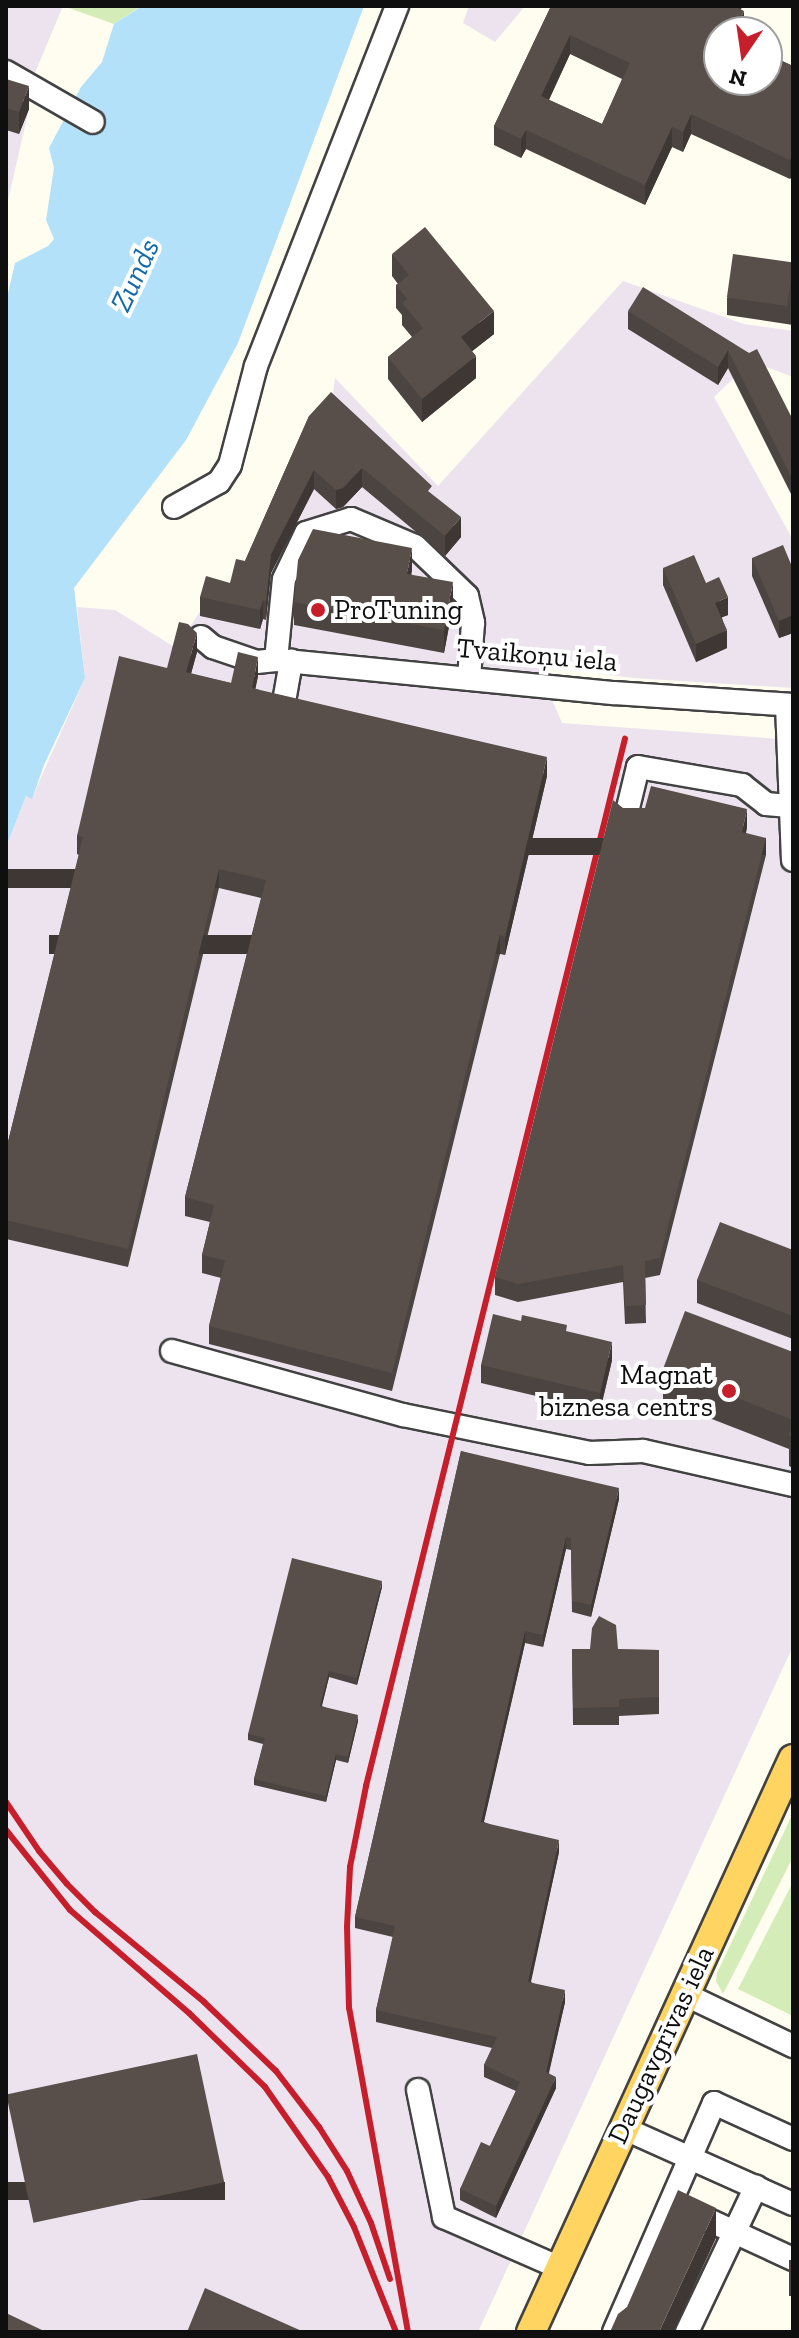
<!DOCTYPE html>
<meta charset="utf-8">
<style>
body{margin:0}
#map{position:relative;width:799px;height:2338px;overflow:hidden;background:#fffcf0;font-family:"Zilla Slab",serif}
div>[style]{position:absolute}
.industrial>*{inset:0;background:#ece3ee}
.green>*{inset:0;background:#d4ecb7}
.water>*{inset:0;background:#b2e1f9}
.roads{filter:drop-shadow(2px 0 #424242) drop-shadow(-2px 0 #424242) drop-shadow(0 2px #424242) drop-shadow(0 -2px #424242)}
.minor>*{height:22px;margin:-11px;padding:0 11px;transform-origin:11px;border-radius:11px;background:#fff}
.major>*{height:28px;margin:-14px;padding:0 14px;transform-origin:14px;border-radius:14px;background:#ffd461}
.rail>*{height:6px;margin:-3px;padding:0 3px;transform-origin:3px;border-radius:3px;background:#c61f2b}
.wall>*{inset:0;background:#4c4440;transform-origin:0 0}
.shaded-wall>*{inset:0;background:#3e3734;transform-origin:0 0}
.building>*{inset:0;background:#584f4a;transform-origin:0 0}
.dots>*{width:22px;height:22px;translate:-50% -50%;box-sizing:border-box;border:4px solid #fff;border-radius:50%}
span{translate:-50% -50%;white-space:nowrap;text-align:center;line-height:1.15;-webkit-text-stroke:8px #fff;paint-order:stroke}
.poi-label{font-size:28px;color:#0f0f0f}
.left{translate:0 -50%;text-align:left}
.right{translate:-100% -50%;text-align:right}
.street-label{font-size:28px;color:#0f0f0f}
.water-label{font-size:30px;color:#116aa8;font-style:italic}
.frame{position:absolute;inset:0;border:8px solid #0f0f0f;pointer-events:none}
.north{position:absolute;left:703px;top:16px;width:80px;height:80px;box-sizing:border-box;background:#fff;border:2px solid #9f9f9f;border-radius:50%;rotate:193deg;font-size:22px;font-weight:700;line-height:32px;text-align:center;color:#0f0f0f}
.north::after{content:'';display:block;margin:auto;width:28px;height:36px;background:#c61f2b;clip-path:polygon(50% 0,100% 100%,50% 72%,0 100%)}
</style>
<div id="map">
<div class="industrial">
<i style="clip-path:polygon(6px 6px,63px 6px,21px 106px,29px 109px,6px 209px)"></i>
<i style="clip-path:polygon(469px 6px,525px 6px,495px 42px,463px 23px)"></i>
<i style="clip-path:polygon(623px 281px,744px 324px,793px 331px,793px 377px,751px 361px,714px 397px,793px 540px,793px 688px,633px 678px,537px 665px,562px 723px,793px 740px,793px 1646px,478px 2332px,6px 2332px,6px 847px,26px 796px,32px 798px,85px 678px,77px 607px,115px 610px,176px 648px,203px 607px,228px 601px,331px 411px,335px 378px,438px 486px)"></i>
</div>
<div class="green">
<i style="clip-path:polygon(63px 6px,141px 6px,114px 24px)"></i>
<i style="clip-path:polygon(793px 1813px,793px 1857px,723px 1994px,716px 1981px,717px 1973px)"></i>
<i style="clip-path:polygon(793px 1882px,793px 2016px,738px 1989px)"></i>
</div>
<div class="water">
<i style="clip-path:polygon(142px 6px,364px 6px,238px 343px,186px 440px,74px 588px,85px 678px,44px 765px,32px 799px,26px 796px,6px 847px,6px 302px,15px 263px,48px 246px,54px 239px,46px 220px,54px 168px,49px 148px,81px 87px,102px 62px,114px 24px)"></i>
</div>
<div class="roads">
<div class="minor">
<i style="left:6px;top:72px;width:100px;rotate:29.9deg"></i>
<i style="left:174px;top:507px;width:51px;rotate:-29.1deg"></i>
<i style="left:219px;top:482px;width:20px;rotate:-57deg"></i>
<i style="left:230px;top:465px;width:102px;rotate:-75.3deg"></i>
<i style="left:256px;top:366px;width:387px;rotate:-68.6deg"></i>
<i style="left:201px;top:637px;width:16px;rotate:40deg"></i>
<i style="left:213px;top:647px;width:46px;rotate:18.8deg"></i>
<i style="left:257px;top:662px;width:19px;rotate:-6deg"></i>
<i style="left:276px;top:660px;width:340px;rotate:5.6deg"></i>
<i style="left:614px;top:693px;width:179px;rotate:3.8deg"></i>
<i style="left:276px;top:660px;width:81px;rotate:-84.4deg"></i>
<i style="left:284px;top:579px;width:51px;rotate:-64.4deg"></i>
<i style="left:306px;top:533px;width:47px;rotate:-17.3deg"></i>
<i style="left:351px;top:519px;width:69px;rotate:22.9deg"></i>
<i style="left:415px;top:546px;width:72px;rotate:43.9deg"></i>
<i style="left:467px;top:596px;width:28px;rotate:77deg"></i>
<i style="left:473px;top:623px;width:56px;rotate:94.1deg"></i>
<i style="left:285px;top:696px;width:36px;rotate:-80deg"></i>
<i style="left:787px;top:705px;width:155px;rotate:87.8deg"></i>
<i style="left:627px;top:812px;width:46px;rotate:-76.3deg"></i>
<i style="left:638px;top:767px;width:106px;rotate:9.8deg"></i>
<i style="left:742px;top:785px;width:31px;rotate:38deg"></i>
<i style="left:766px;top:804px;width:23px;rotate:5deg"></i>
<i style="left:172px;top:1351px;width:240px;rotate:15.5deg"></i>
<i style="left:403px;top:1415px;width:190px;rotate:11.5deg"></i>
<i style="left:589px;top:1453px;width:54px;rotate:-2.1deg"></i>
<i style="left:643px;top:1451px;width:154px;rotate:12.8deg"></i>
<i style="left:684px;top:1994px;width:121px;rotate:25.5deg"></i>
<i style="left:418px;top:2090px;width:130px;rotate:78.4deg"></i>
<i style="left:444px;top:2217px;width:127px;rotate:23.7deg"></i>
<i style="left:623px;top:2128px;width:186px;rotate:24.1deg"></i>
<i style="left:689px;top:2211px;width:115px;rotate:24.8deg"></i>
<i style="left:614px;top:2332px;width:250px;rotate:-66.4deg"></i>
<i style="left:714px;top:2103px;width:87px;rotate:24.5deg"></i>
<i style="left:687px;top:2332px;width:161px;rotate:-64.6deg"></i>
</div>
<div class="major">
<i style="left:531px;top:2332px;width:630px;rotate:-65.43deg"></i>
</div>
</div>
<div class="rail">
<i style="left:6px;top:1802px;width:59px;rotate:56deg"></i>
<i style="left:39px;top:1851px;width:43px;rotate:49.7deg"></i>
<i style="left:67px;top:1884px;width:40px;rotate:45deg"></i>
<i style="left:95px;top:1912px;width:141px;rotate:39.5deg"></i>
<i style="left:204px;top:2002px;width:100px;rotate:43.8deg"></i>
<i style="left:276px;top:2071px;width:71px;rotate:52.5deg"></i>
<i style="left:319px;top:2127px;width:52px;rotate:57.5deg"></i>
<i style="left:347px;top:2171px;width:57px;rotate:65.2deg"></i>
<i style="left:371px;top:2223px;width:59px;rotate:71.3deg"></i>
<i style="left:6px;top:1830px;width:102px;rotate:51.3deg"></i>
<i style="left:70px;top:1910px;width:157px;rotate:40.9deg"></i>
<i style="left:189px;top:2013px;width:106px;rotate:44.2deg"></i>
<i style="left:265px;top:2087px;width:110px;rotate:55deg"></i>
<i style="left:328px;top:2177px;width:56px;rotate:62.5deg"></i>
<i style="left:354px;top:2227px;width:113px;rotate:68.2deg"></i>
<i style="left:408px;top:2332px;width:329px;rotate:-100.3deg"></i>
<i style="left:349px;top:2008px;width:81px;rotate:-91.4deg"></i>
<i style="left:347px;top:1927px;width:60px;rotate:-87.1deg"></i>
<i style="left:350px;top:1867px;width:83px;rotate:-78.8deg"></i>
<i style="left:366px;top:1786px;width:1079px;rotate:-76.11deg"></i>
</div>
<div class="wall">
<i style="clip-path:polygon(evenodd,551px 6px,743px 6px,741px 9px,744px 32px,719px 32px,793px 66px,793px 174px,790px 179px,691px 134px,683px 152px,672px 147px,645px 205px,526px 149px,521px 158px,494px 145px,494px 126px,551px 6px,570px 54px,622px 79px,602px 124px,549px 100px,570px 54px)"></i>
<i style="clip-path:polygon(6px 79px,29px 109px,19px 134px,6px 130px)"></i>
<i style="clip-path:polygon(392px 254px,494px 334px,472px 351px,476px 378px,422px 422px,388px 379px,388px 357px,412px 337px,402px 325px,402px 315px,396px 308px,396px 285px,398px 284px,392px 276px)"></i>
<i style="clip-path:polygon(793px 262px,793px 325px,727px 315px,727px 298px)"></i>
<i style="clip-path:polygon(628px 311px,749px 353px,793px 420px,793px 498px,728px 368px,718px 385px,628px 329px)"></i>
<i style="clip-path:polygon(309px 416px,432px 495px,461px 537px,445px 556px,362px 487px,343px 507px,336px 509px,314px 489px,271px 573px,266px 620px,263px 619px,260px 629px,200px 616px,200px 597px,230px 583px,245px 561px)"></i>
<i style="clip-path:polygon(752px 558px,793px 569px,793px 633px,779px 638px,752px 576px)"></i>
<i style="clip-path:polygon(663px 568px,706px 583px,728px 615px,722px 617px,727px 648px,696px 662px,663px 585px)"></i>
<i style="clip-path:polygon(412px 570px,411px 574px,453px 605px,444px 653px,294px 625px,294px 602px)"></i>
<i style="clip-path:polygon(197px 652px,191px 674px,231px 683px,258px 676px,255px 689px,547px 776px,505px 955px,500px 954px,392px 1391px,209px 1344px,209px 1326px,221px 1278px,202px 1273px,202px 1255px,210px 1222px,185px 1216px,185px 1197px,261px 898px,219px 888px,128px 1267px,6px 1239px,6px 1150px,79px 855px,77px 854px,77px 836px,167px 668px)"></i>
<i style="clip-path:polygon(623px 808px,747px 827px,746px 833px,766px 855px,660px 1275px,645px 1278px,646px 1323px,625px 1324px,623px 1282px,518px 1302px,495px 1295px,495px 1277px)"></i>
<i style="clip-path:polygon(793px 1250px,793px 1339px,697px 1303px,697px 1280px)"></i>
<i style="clip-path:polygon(567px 1332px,612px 1360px,600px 1411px,481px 1383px,481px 1365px)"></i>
<i style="clip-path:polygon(793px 1352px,793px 1468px,789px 1466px,789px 1449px,663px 1400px,663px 1369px)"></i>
<i style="clip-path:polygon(461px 1451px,619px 1499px,591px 1617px,572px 1612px,571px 1550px,566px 1549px,543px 1647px,525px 1643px,484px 1822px,559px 1852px,531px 1982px,565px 2002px,549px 2073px,556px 2088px,496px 2218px,460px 2200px,460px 2189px,490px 2146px,516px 2091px,484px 2077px,484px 2065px,492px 2048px,376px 2022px,376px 2010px,393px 1937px,355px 1928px,355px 1917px)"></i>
<i style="clip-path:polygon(382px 1587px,357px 1685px,329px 1677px,322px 1706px,358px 1721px,348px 1763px,336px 1760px,326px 1802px,254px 1785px,254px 1779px,263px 1744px,248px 1740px,248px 1734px)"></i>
<i style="clip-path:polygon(572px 1649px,659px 1650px,659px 1714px,619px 1716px,619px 1725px,573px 1725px)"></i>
<i style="left:793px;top:2260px;width:36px;height:4px;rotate:90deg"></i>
</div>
<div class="shaded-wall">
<i style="clip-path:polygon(744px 11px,744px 32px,734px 32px)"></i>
<i style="clip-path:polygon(570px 35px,570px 54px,541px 116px,541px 96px)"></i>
<i style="clip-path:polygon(29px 86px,29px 109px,19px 134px,19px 112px)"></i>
<i style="clip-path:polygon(691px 114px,691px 134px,683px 152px,683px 132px)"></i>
<i style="clip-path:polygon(672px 127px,672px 147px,645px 205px,645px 185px)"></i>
<i style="clip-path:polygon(526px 130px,526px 149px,521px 158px,521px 139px)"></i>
<i style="clip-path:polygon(793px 154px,793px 174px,790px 179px,790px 160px)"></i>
<i style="clip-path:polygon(494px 311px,494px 334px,461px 360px,461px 337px)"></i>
<i style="clip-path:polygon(728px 350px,728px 368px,718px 385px,718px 367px)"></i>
<i style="clip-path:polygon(476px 356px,476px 378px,422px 422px,422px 399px)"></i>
<i style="clip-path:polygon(362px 468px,362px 487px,343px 507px,336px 509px,336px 490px)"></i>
<i style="clip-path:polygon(314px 470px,314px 489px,271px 573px,266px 620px,266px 601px,271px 554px)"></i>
<i style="clip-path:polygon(461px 517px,461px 537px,445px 556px,445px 536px)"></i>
<i style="clip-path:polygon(412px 548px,412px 570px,407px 596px,407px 574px)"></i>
<i style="clip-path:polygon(453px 582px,453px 605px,444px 653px,444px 630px)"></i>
<i style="clip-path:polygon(728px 597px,728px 615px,715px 620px,715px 603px)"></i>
<i style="clip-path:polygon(263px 600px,263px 619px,260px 629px,260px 610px)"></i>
<i style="clip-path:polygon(793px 615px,793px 633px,779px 638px,779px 621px)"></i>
<i style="clip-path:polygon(727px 630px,727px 648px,696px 662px,696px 644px)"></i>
<i style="clip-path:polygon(197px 633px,197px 652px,186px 691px,186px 672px)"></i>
<i style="clip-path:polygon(258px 657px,258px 676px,252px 706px,252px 688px)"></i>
<i style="clip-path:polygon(547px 757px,547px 776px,505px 955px,505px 937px)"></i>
<i style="clip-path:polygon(747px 809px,747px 827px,742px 850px,742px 832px)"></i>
<i style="left:766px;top:838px;width:17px;height:433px;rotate:90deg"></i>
<i style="left:219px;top:869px;width:19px;height:391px;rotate:90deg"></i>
<i style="left:500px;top:935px;width:19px;height:451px;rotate:90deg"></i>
<i style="clip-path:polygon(612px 1342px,612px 1360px,600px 1411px,600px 1393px)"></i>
<i style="clip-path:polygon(619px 1488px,619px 1499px,591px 1617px,591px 1605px)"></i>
<i style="clip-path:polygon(566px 1537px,566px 1549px,543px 1647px,543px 1635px)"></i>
<i style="clip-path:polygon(382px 1581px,382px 1587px,357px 1685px,357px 1678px)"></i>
<i style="clip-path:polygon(525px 1631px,525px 1643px,481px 1833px,481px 1822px)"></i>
<i style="clip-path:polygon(329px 1671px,329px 1677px,320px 1712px,320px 1706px)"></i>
<i style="clip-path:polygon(358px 1715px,358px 1721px,348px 1763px,348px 1757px)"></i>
<i style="clip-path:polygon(336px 1754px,336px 1760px,326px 1802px,326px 1796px)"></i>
<i style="clip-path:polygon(559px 1840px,559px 1852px,528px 1993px,528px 1982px)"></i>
<i style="clip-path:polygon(565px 1990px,565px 2002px,546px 2084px,546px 2072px)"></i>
<i style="clip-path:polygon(556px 2077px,556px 2088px,496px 2218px,496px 2206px)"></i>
<i style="left:225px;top:2182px;width:18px;height:224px;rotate:90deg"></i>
<i style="clip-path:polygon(716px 2208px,716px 2238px,673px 2332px,659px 2332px)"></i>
</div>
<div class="building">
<i style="clip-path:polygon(evenodd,551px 6px,734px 6px,744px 11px,734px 32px,719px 32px,719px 80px,767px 80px,767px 54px,793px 66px,793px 154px,790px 160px,691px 114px,683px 132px,672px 127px,645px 185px,526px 130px,521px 139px,494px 126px,551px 6px,570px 35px,630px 63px,602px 124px,541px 96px,570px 35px)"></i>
<i style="clip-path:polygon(6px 79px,29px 86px,19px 112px,6px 108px)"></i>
<i style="clip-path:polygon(425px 227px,494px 311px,461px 337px,476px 356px,422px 399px,388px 357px,423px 328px,402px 303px,407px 299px,396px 285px,409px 275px,392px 254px)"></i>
<i style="left:733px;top:254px;width:61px;height:44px;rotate:8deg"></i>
<i style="clip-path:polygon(643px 287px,749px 353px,757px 349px,793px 420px,793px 480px,728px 350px,718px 367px,628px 311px)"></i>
<i style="clip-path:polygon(331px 392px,432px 486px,428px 491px,461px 517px,445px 536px,362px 468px,343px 488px,336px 490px,314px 470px,271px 554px,266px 601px,263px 600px,260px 610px,200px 597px,206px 576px,230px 583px,236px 559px,245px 561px,309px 416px)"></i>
<i style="clip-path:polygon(313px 529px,412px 548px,407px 574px,453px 582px,444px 630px,294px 602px,298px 560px)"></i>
<i style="clip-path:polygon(783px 545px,793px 569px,793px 615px,779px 621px,752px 558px)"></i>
<i style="clip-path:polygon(694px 555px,706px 583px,719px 577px,728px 597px,715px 603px,727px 630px,696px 644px,663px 568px)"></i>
<i style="clip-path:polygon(179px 622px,188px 624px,197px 633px,186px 672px,231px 683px,238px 652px,258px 657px,252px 688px,547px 757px,505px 937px,500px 935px,392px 1373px,209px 1326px,225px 1260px,202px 1255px,214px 1205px,185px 1197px,266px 880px,219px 869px,128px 1249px,6px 1220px,6px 1150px,83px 837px,77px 836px,119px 656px,167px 668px)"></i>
<i style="clip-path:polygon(651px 786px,747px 809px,742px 832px,766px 838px,660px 1258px,645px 1261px,646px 1305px,625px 1306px,623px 1265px,518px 1284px,495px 1277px,613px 800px,623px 808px,645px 808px)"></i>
<i style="clip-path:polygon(720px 1222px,793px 1250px,793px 1316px,697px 1280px)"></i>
<i style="clip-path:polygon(685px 1311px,793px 1352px,793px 1420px,663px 1369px)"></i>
<i style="clip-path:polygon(493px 1314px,521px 1321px,522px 1315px,567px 1325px,566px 1331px,612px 1342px,600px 1393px,481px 1365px)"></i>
<i style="clip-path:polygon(793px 1425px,793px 1437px,789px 1435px)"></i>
<i style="clip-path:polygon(461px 1451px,619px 1488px,591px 1605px,572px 1601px,571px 1538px,566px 1537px,543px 1635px,525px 1631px,481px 1822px,559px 1840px,528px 1982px,565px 1990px,546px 2072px,556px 2077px,496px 2206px,460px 2189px,481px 2142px,490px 2146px,520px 2082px,484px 2065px,497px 2037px,376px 2010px,395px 1926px,355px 1917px)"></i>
<i style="clip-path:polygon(292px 1558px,382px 1581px,357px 1678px,329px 1671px,320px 1706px,358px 1715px,348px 1757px,336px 1754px,326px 1796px,254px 1779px,265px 1738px,248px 1734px)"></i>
<i style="clip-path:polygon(599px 1616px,616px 1625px,618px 1649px,659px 1650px,659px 1697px,619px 1699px,619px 1707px,573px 1708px,572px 1649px,590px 1649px,592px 1628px)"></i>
<i style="left:197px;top:2054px;width:131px;height:195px;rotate:78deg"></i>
<i style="clip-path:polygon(678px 2190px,716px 2208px,659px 2332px,610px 2332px,618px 2314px,627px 2307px)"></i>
<i style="clip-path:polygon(205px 2288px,304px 2332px,187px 2332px)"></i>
<i style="clip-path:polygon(6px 2313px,44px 2331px,43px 2332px,6px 2332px)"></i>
</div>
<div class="dots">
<i style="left:318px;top:610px;background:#c61f2b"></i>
<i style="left:729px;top:1391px;background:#c61f2b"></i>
</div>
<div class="poi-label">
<span class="left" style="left:334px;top:610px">ProTuning</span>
<span class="right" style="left:713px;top:1391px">Magnat<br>biznesa centrs</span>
</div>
<div class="street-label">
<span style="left:537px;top:655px;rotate:5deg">Tvaikoņu iela</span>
<span style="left:661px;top:2045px;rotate:-65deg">Daugavgrīvas iela</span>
</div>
<div class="water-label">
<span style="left:135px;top:275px;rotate:-65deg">Zunds</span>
</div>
<div class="frame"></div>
<div class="north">N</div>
</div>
